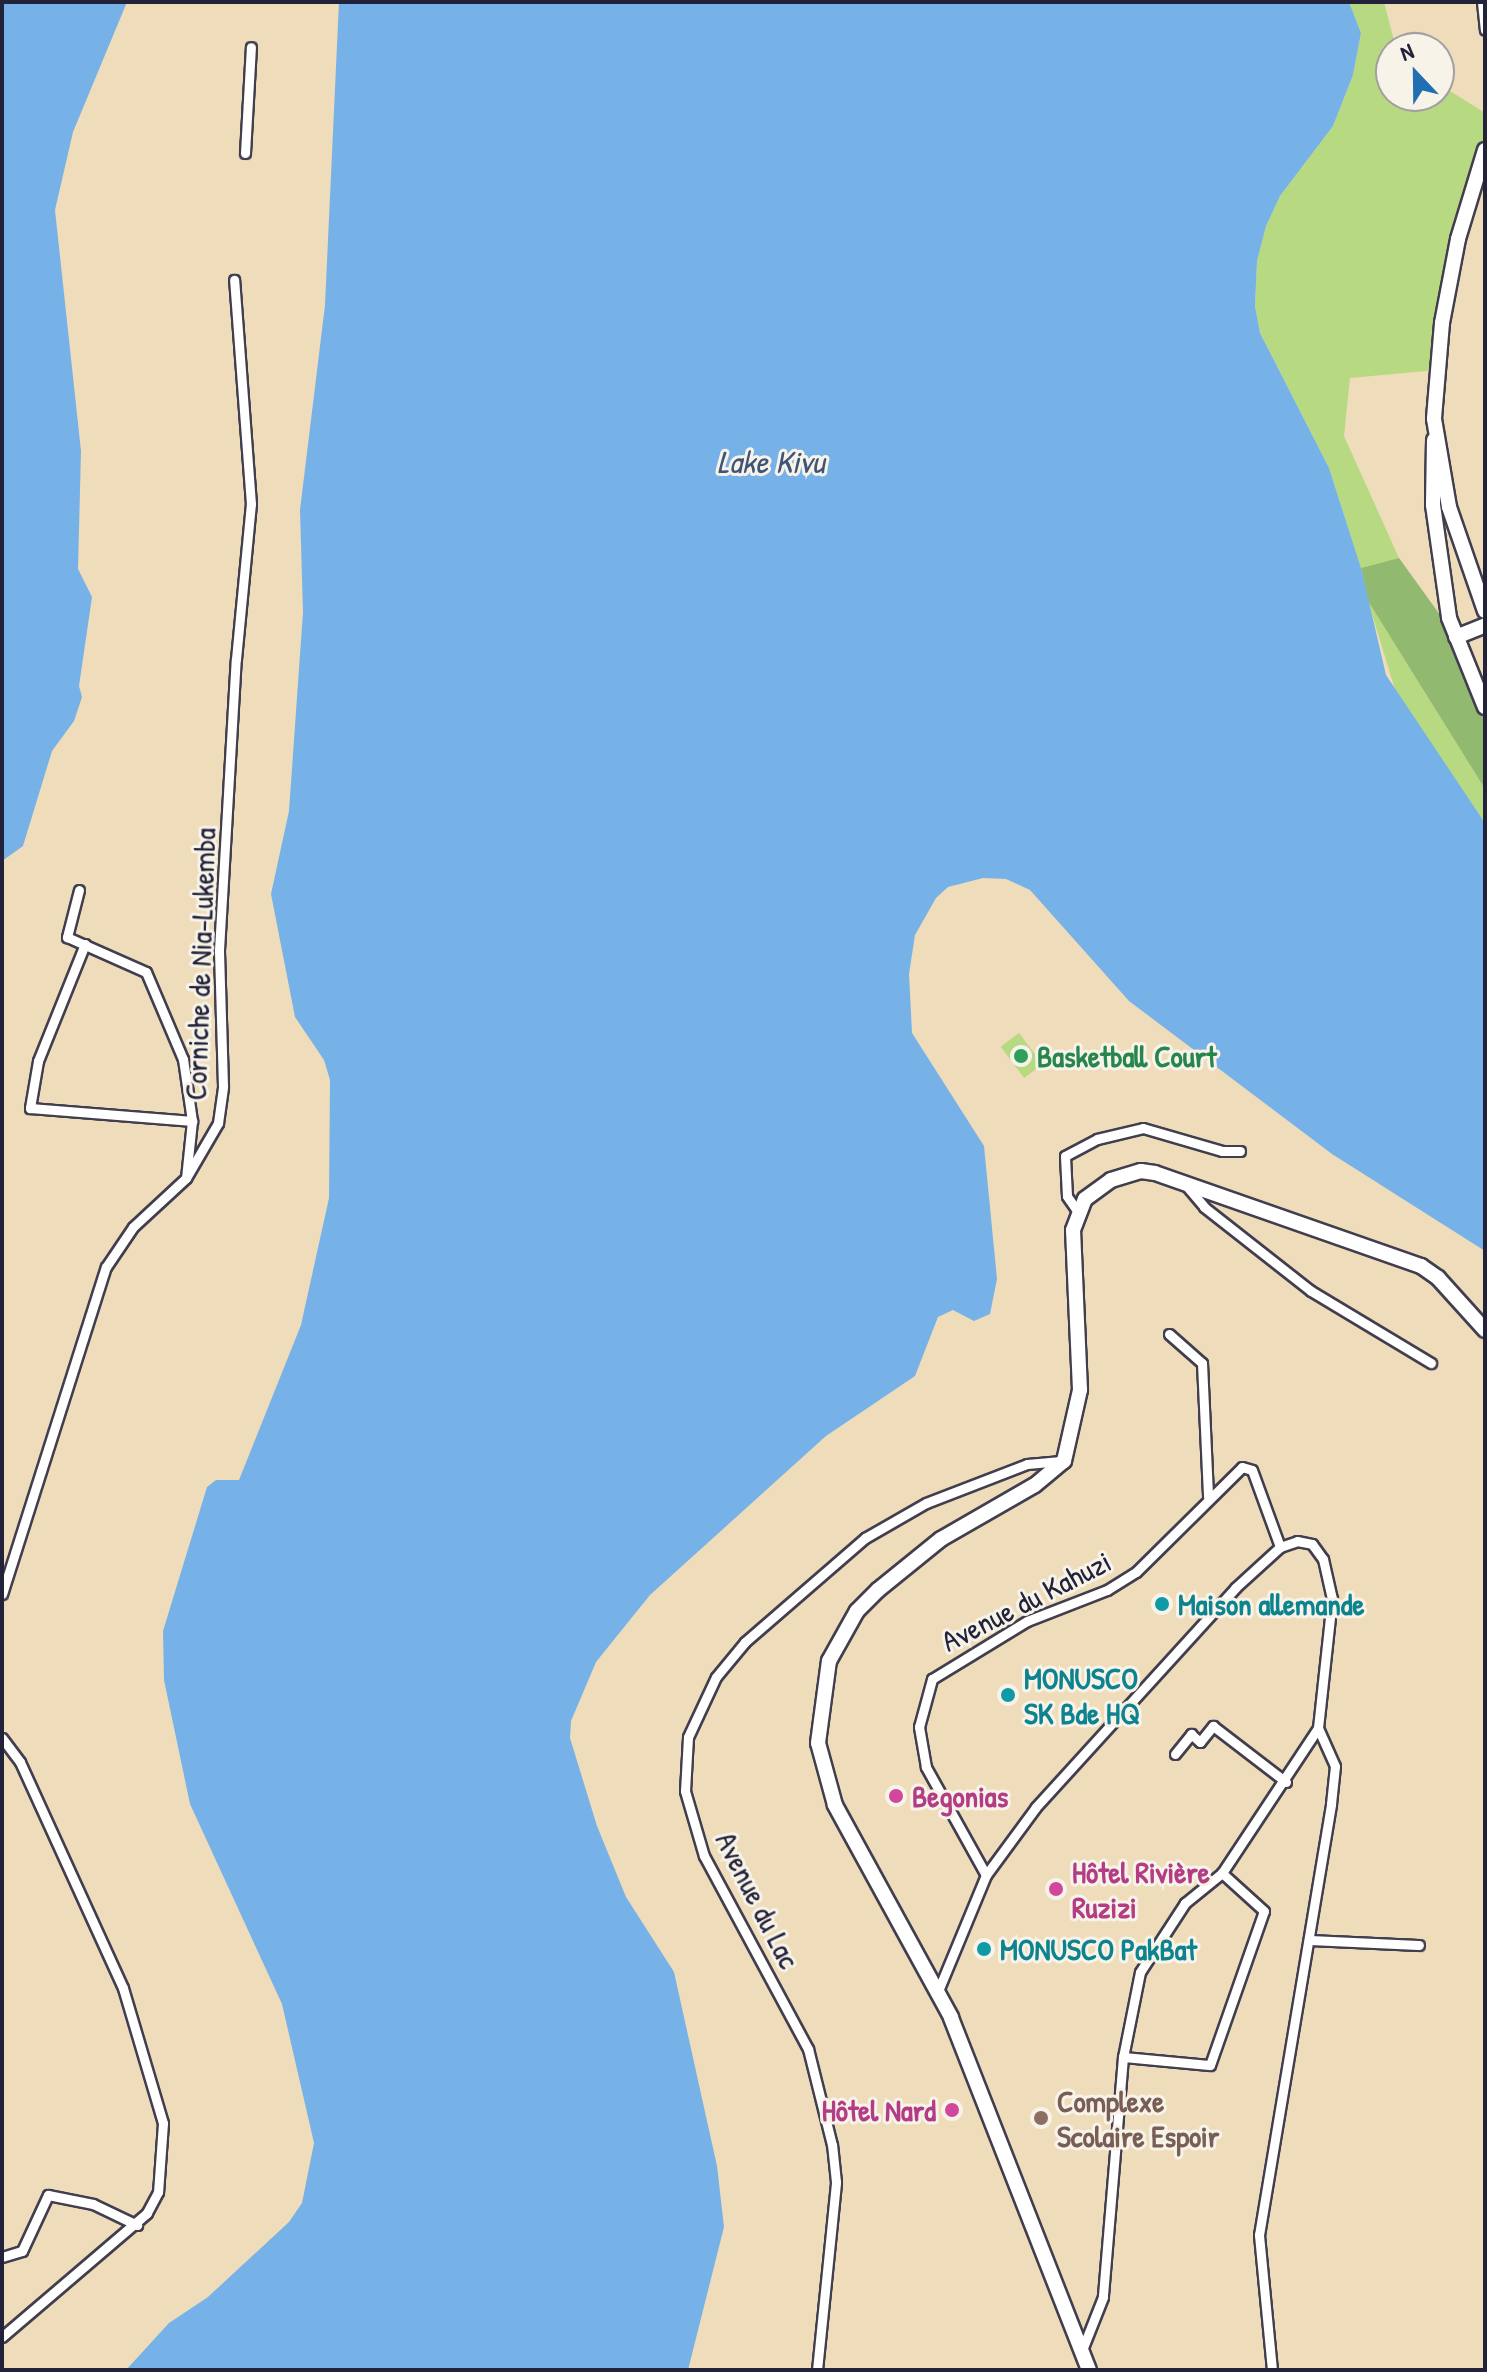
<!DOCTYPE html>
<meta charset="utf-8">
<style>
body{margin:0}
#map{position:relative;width:1487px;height:2372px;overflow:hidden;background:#eedcba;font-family:"Patrick Hand",sans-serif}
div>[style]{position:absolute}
.green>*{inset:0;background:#b7d981;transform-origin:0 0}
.forest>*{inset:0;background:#91b96f}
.water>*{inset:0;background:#76b2e8}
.roads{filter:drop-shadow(2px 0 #413e4e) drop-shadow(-2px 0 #413e4e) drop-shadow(0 2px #413e4e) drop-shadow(0 -2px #413e4e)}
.minor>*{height:9px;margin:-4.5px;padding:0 4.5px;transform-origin:4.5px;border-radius:4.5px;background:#fff}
.primary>*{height:14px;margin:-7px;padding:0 7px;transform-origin:7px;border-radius:7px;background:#fff}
.trunk>*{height:14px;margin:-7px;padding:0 7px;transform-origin:7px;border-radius:7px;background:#fff}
.dots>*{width:22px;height:22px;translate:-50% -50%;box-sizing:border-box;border:4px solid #f7f3e8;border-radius:50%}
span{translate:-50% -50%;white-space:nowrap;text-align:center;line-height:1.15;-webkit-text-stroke:6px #f7f3e8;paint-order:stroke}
.street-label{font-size:30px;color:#22223b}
.leisure-label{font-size:30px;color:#27864d;font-weight:700}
.left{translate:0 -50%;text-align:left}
.culture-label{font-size:30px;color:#0d838f;font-weight:700}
.hotel-label{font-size:30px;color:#b23c85;font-weight:700}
.right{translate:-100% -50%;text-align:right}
.education-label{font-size:30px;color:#785e54;font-weight:700}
.water-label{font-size:32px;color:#3f5478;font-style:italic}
.frame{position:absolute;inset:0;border:4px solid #22223b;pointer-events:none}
.north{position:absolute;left:1375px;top:32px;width:80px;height:80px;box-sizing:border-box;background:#f7f3e8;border:2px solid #a29fa3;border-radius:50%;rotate:338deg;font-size:22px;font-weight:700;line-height:32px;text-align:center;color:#22223b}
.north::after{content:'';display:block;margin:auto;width:28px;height:36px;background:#1f6fb2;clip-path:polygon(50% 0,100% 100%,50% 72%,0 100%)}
</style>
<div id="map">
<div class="green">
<i style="clip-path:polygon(1349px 2px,1384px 2px,1396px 48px,1391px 48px,1391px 96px,1439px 96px,1439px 84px,1485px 113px,1485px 150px,1458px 239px,1437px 370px,1350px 378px,1344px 436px,1399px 558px,1361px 568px,1329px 468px,1260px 333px,1255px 306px,1257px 261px,1266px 226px,1280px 196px,1333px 126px,1353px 75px,1361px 33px)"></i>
<i style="clip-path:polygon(1368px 601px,1485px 789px,1485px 823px,1396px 693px)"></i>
<i style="left:1019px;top:1033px;width:39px;height:23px;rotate:53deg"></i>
</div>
<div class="forest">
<i style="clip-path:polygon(1399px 558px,1456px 637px,1485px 707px,1485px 789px,1368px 601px,1361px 568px)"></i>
</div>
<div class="water">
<i style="clip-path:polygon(2px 2px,127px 2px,73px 132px,55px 210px,81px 451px,78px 569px,92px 597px,79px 686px,82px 697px,74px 721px,52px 751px,23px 846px,2px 861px)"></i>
<i style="clip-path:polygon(339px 2px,1349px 2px,1361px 33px,1353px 75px,1333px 126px,1280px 196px,1266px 226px,1257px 261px,1255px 306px,1260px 333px,1329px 468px,1361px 568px,1386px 675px,1485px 823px,1485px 1251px,1332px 1154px,1129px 1001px,1030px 890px,1006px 879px,983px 878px,948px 887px,936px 898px,915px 935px,909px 974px,912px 1033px,984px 1146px,997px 1279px,990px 1314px,974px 1321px,953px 1310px,938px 1317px,915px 1376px,826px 1436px,650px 1595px,596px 1662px,571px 1721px,570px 1738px,597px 1826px,626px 1897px,674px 1972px,717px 2166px,724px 2227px,688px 2370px,126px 2370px,169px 2323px,208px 2297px,289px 2222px,302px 2203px,314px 2143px,282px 2004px,190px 1804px,164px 1680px,163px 1631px,207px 1487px,216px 1480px,239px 1480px,301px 1325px,329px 1198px,330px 1080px,324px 1060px,295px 1017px,271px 894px,289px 811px,303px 612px,300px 510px,325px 305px)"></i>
</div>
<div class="roads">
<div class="minor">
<i style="left:1482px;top:2px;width:28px;rotate:84deg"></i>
<i style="left:245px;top:153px;width:106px;rotate:-86.8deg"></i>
<i style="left:79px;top:890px;width:49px;rotate:104.3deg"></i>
<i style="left:67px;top:937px;width:86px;rotate:23.9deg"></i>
<i style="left:146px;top:972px;width:95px;rotate:67deg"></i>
<i style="left:183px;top:1059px;width:63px;rotate:81.7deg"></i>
<i style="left:192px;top:1121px;width:57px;rotate:96deg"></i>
<i style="left:85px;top:944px;width:126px;rotate:111.9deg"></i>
<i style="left:38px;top:1061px;width:48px;rotate:99.7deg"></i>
<i style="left:30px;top:1108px;width:163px;rotate:4.6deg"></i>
<i style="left:1185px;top:1184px;width:30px;rotate:50deg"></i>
<i style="left:1204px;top:1207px;width:136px;rotate:38.1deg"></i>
<i style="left:1311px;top:1291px;width:140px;rotate:31deg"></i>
<i style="left:1078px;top:1212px;width:19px;rotate:-125deg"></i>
<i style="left:1067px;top:1196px;width:40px;rotate:-92.9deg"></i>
<i style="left:1065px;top:1156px;width:36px;rotate:-28deg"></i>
<i style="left:1097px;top:1139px;width:47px;rotate:-13.4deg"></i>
<i style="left:1143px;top:1128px;width:82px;rotate:16.2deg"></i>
<i style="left:1222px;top:1151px;width:18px"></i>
<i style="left:1169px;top:1334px;width:44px;rotate:41.3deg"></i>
<i style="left:1202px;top:1363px;width:134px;rotate:87.4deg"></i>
<i style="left:2px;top:1594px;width:343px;rotate:-72.4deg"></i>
<i style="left:106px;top:1267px;width:48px;rotate:-56deg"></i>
<i style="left:133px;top:1227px;width:72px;rotate:-42.8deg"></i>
<i style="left:186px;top:1178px;width:64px;rotate:-59.8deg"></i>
<i style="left:218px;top:1123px;width:37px;rotate:-82deg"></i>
<i style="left:223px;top:1086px;width:136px;rotate:-91.7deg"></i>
<i style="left:219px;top:950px;width:291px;rotate:-86.7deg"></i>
<i style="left:236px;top:659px;width:156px;rotate:-84.5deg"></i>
<i style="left:251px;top:504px;width:225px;rotate:-94.3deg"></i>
<i style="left:2px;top:1738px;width:30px;rotate:53deg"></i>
<i style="left:20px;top:1762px;width:248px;rotate:65.5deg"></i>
<i style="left:123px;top:1988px;width:141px;rotate:73.5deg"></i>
<i style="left:163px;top:2123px;width:69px;rotate:94.1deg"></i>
<i style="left:158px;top:2192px;width:24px;rotate:118deg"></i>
<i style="left:147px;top:2213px;width:191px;rotate:139.5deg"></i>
<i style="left:1175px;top:1754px;width:26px;rotate:-51deg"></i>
<i style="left:1191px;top:1734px;width:12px;rotate:42deg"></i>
<i style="left:1200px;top:1742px;width:21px;rotate:-51deg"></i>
<i style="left:1213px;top:1726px;width:92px;rotate:37.5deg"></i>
<i style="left:986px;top:1875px;width:84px;rotate:-53.7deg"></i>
<i style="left:1036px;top:1807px;width:296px;rotate:-47.7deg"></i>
<i style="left:1235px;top:1588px;width:61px;rotate:-42.3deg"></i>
<i style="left:1280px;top:1547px;width:18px;rotate:-19deg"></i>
<i style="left:1297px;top:1541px;width:15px;rotate:11deg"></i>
<i style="left:1312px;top:1544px;width:19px;rotate:54deg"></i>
<i style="left:1323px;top:1559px;width:41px;rotate:77.3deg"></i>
<i style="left:1332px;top:1599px;width:130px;rotate:96.2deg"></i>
<i style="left:1318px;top:1728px;width:174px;rotate:123.5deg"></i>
<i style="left:1222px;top:1873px;width:48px;rotate:141deg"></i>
<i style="left:1185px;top:1903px;width:82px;rotate:123.1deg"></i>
<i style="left:1140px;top:1972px;width:87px;rotate:101.3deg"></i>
<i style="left:1123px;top:2057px;width:241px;rotate:94.8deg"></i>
<i style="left:1103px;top:2297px;width:57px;rotate:111.6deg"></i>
<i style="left:1309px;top:1940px;width:110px;rotate:2.6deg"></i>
<i style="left:938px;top:1991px;width:126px;rotate:-67.5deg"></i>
<i style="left:986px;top:1875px;width:124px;rotate:-119.1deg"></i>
<i style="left:926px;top:1767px;width:41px;rotate:-99.9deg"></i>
<i style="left:919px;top:1727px;width:50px;rotate:-74.8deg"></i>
<i style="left:932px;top:1679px;width:111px;rotate:-31.4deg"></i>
<i style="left:1027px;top:1621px;width:86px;rotate:-21.2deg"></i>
<i style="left:1107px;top:1590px;width:34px;rotate:-32deg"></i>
<i style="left:1136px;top:1572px;width:149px;rotate:-44.7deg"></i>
<i style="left:1242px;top:1467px;width:10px;rotate:17deg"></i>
<i style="left:1252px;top:1470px;width:82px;rotate:70deg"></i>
<i style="left:1123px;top:2057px;width:87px;rotate:5.3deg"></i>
<i style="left:1210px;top:2065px;width:163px;rotate:-70.7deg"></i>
<i style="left:1264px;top:1911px;width:57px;rotate:-137.9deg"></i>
<i style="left:2px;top:2257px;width:21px;rotate:-17deg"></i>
<i style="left:22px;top:2251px;width:62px;rotate:-65.1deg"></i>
<i style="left:48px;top:2195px;width:46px;rotate:11.3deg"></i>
<i style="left:93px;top:2204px;width:49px;rotate:25.5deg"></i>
<i style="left:817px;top:2370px;width:189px;rotate:-84.2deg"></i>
<i style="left:836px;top:2182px;width:37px;rotate:-96deg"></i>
<i style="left:832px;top:2145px;width:99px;rotate:-104deg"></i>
<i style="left:808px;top:2049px;width:219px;rotate:-118.3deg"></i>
<i style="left:704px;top:1856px;width:68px;rotate:-106.3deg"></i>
<i style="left:685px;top:1791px;width:54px;rotate:-86.8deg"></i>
<i style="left:688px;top:1737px;width:66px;rotate:-65deg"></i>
<i style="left:716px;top:1677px;width:45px;rotate:-50.4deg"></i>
<i style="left:745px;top:1642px;width:159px;rotate:-40.9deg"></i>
<i style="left:865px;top:1538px;width:70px;rotate:-29.8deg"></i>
<i style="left:926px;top:1503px;width:108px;rotate:-21.1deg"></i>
<i style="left:1027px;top:1464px;width:37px;rotate:-5deg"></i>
<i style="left:1272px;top:2370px;width:136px;rotate:-95.5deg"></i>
<i style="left:1259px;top:2235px;width:437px;rotate:-80.5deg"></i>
<i style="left:1331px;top:1804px;width:38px;rotate:-84deg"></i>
<i style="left:1335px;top:1766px;width:42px;rotate:-114.1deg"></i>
</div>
<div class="primary">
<i style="left:1434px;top:440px;width:65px;rotate:90.9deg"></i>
<i style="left:1433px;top:505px;width:114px;rotate:81.9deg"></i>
<i style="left:1449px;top:618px;width:96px;rotate:68deg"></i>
<i style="left:1089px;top:2370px;width:379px;rotate:-111.4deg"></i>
<i style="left:951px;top:2017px;width:242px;rotate:-118.7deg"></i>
<i style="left:835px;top:1805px;width:64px;rotate:-105.3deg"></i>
<i style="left:818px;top:1743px;width:83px;rotate:-82.4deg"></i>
<i style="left:829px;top:1661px;width:57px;rotate:-60.8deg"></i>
<i style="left:857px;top:1611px;width:30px;rotate:-45deg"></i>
<i style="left:878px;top:1590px;width:81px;rotate:-39deg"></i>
<i style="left:941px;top:1539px;width:108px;rotate:-29.9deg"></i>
<i style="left:1035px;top:1485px;width:38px;rotate:-40deg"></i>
<i style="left:1064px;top:1461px;width:73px;rotate:-77.3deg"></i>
<i style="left:1080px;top:1390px;width:160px;rotate:-92.5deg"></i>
<i style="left:1073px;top:1230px;width:33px;rotate:-69deg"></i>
<i style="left:1085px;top:1199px;width:32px;rotate:-36deg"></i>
<i style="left:1111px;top:1180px;width:31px;rotate:-17deg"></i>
<i style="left:1141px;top:1171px;width:14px;rotate:8deg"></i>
<i style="left:1155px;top:1173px;width:282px;rotate:19.3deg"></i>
<i style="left:1421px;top:1266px;width:21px;rotate:35deg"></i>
<i style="left:1438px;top:1278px;width:70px;rotate:47.9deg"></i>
</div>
<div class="trunk">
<i style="left:1485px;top:150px;width:93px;rotate:106.9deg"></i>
<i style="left:1458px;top:239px;width:86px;rotate:100.8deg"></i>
<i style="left:1442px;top:323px;width:96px;rotate:94.8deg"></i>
<i style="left:1434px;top:419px;width:89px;rotate:80.3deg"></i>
<i style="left:1449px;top:507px;width:110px;rotate:70.9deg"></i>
<i style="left:1456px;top:637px;width:31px;rotate:-22deg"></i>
</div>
</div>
<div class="dots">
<i style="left:1021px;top:1056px;background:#2e9e5b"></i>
<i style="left:1162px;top:1604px;background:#0f9aa8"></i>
<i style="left:1008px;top:1695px;background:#0f9aa8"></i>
<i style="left:896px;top:1796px;background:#d1479c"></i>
<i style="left:1056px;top:1889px;background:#d1479c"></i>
<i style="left:984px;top:1949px;background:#0f9aa8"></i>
<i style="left:952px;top:2110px;background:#d1479c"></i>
<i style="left:1041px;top:2118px;background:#8d6e63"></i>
</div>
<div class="street-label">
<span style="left:200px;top:964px;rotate:-88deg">Corniche de Nia-Lukemba</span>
<span style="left:1026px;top:1601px;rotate:-27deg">Avenue du Kahuzi</span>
<span style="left:758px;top:1900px;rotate:63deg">Avenue du Lac</span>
</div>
<div class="leisure-label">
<span class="left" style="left:1037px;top:1056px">Basketball Court</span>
</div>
<div class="culture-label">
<span class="left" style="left:1178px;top:1604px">Maison allemande</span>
<span class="left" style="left:1024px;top:1695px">MONUSCO<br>SK Bde HQ</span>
<span class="left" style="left:1000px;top:1949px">MONUSCO PakBat</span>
</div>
<div class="hotel-label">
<span class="left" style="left:912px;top:1796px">Begonias</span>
<span class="left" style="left:1072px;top:1889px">Hôtel Rivière<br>Ruzizi</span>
<span class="right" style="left:936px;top:2110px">Hôtel Nard</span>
</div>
<div class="education-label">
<span class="left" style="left:1057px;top:2118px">Complexe<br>Scolaire Espoir</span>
</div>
<div class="water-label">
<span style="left:771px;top:462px">Lake Kivu</span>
</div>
<div class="frame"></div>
<div class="north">N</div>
</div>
